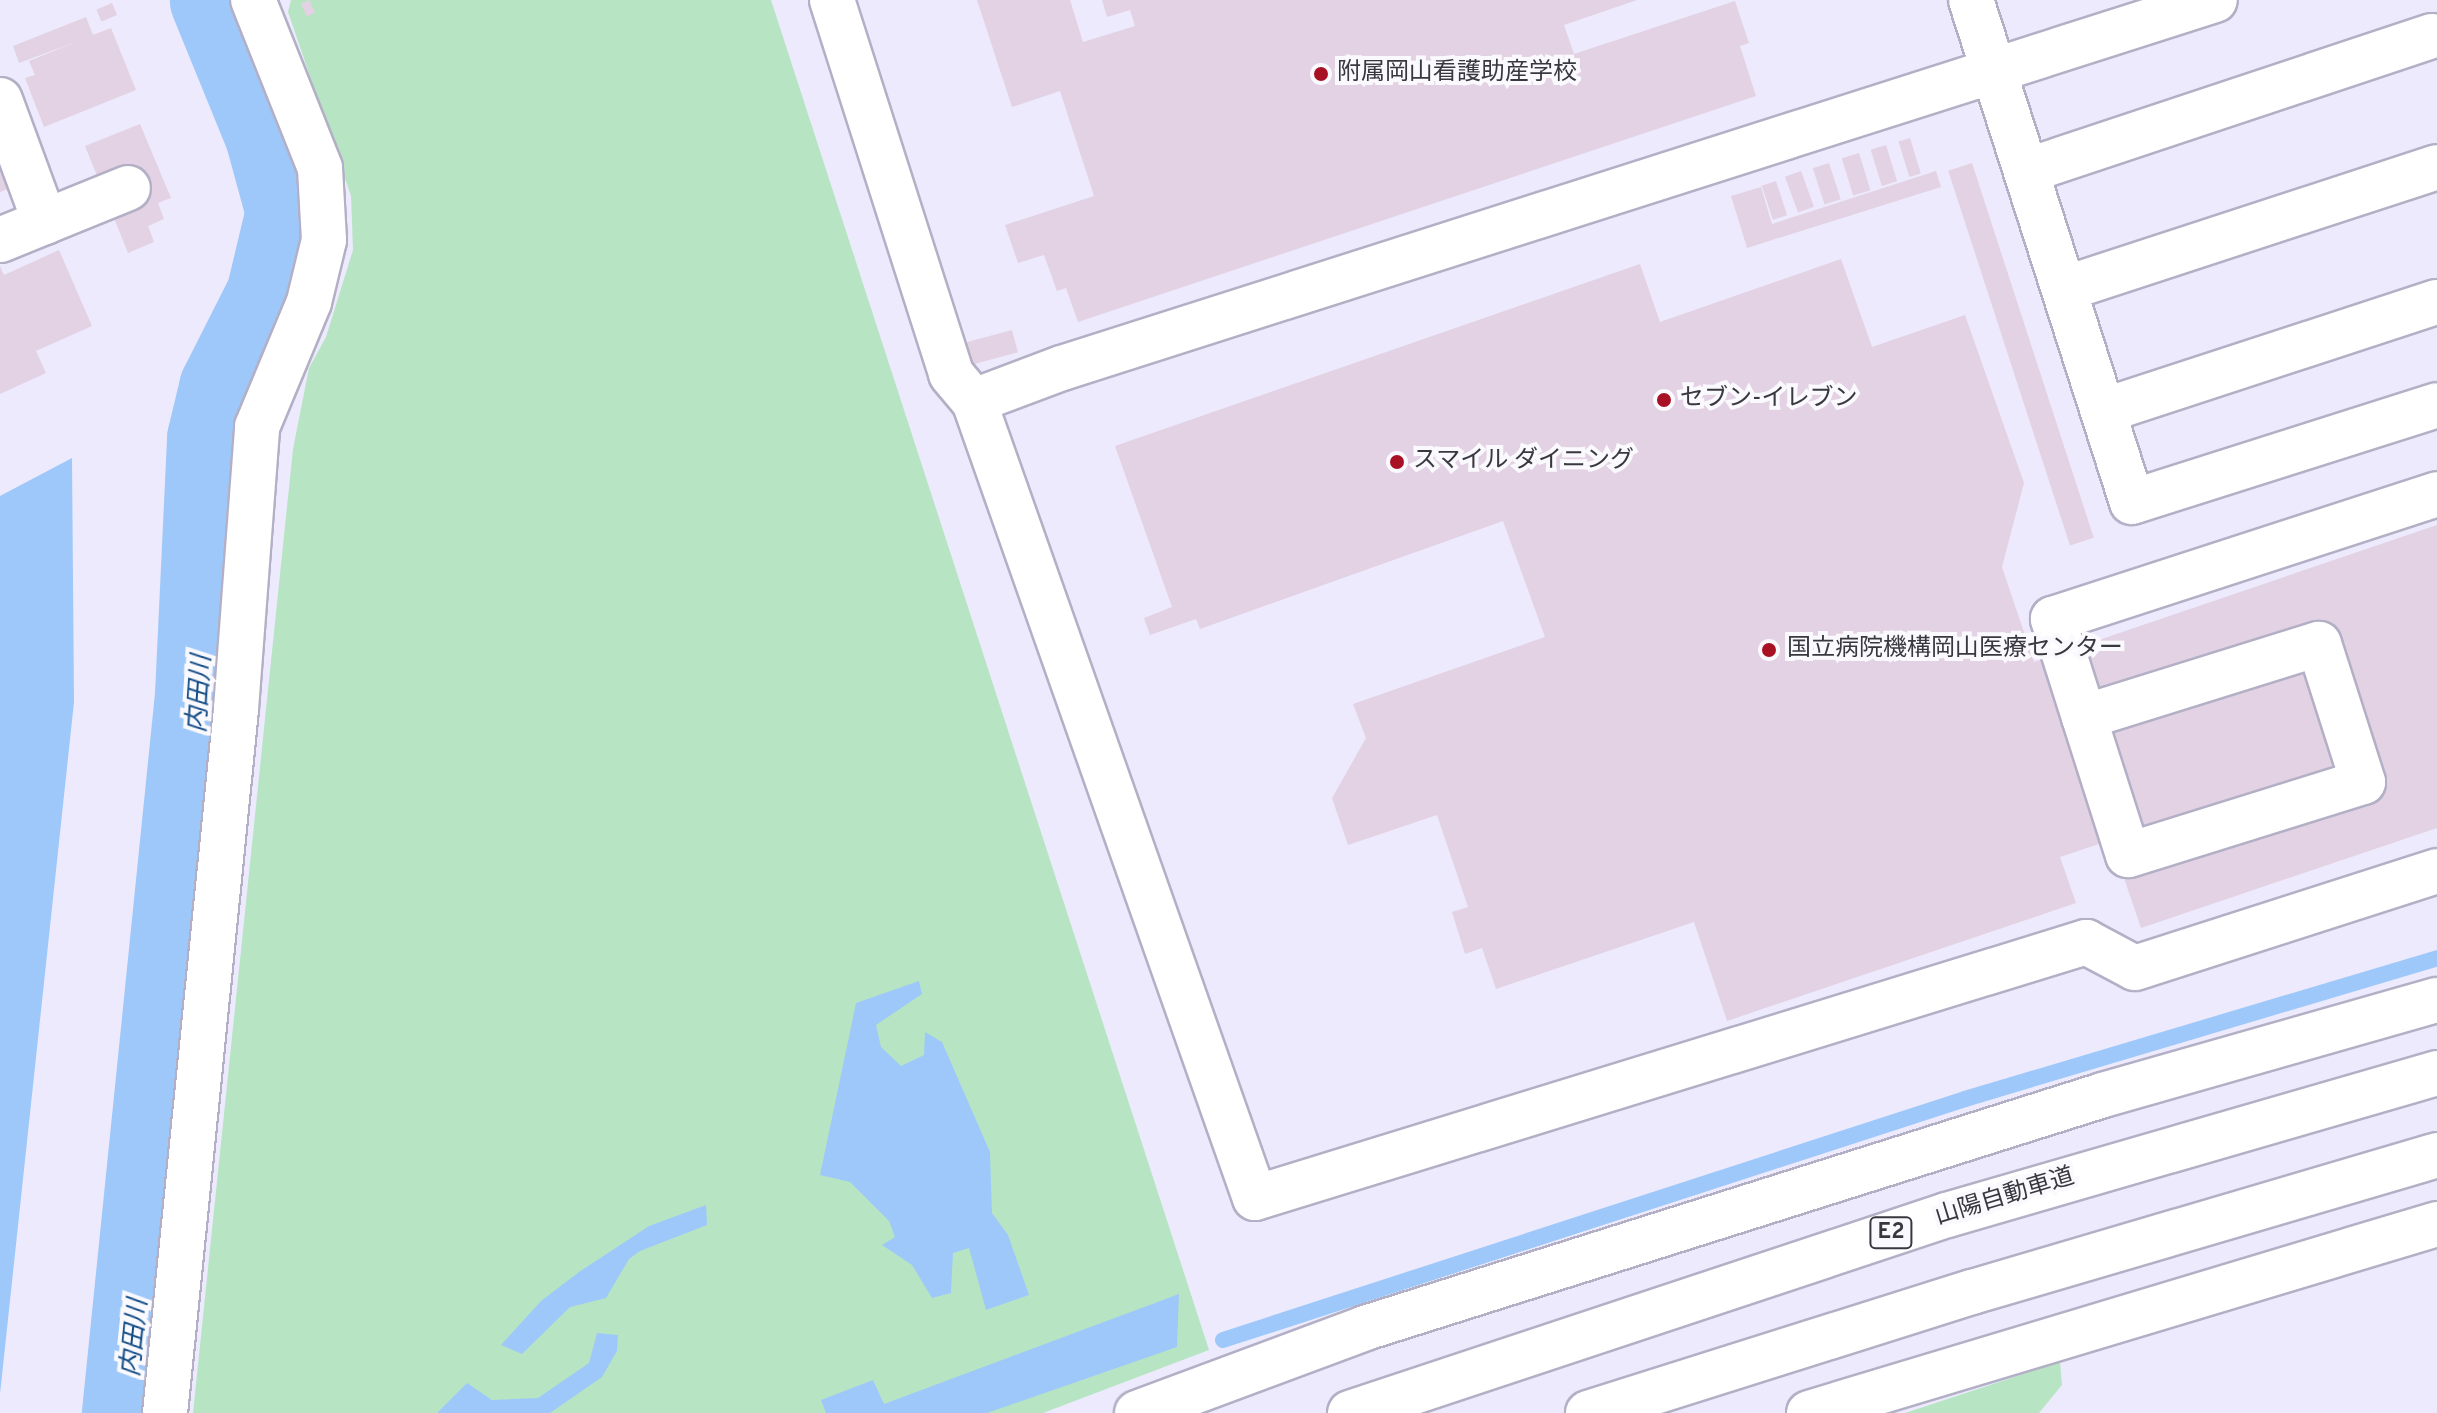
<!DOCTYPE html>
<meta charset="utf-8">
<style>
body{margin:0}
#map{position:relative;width:2437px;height:1413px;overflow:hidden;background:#eceafc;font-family:Overpass,"Noto Sans JP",sans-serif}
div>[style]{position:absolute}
.green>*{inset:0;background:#b7e5c4}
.water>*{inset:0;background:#9ec8f9}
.stream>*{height:16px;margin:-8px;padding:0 8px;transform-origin:8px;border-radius:8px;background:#9ec8f9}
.river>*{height:94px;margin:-47px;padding:0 47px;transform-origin:47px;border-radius:47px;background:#9ec8f9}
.building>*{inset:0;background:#e3d2e3;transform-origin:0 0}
.roads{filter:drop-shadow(2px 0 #b3b0c6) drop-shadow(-2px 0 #b3b0c6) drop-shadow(0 2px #b3b0c6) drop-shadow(0 -2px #b3b0c6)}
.minor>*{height:44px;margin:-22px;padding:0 22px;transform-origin:22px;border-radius:22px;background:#fff}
.highway>*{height:44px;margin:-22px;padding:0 22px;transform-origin:22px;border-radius:22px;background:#fff}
.dots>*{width:22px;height:22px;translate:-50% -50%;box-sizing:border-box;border:4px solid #faf9fd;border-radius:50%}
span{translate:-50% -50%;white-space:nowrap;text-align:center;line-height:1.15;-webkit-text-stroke:8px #faf9fd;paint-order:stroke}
.shield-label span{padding:2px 6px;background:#faf9fd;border:2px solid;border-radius:6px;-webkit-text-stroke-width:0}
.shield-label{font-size:22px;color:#393840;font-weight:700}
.poi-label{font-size:24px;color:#393840}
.left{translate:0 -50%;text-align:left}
.street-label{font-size:24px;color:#393840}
.water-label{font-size:26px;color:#134d87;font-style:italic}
</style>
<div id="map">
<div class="green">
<i style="clip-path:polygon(291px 0,771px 0,1209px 1350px,1043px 1413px,193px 1413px,293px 449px,309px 368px,326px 337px,353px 250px,351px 196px,288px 12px)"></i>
<i style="clip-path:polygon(2060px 1362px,2062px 1385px,2039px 1413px,1905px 1413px)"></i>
</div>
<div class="water">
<i style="clip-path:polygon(72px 458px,74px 702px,0 1394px,0 496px)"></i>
<i style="clip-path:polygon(919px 981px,922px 994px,876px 1025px,881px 1047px,901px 1066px,924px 1055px,925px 1032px,942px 1042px,990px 1152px,992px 1213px,1008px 1235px,1029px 1295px,986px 1310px,969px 1248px,953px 1253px,951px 1293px,932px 1298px,912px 1265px,882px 1245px,895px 1237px,889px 1221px,850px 1182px,820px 1175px,856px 1003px)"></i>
<i style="clip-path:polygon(706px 1205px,707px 1225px,640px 1251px,629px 1259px,606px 1298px,570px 1307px,522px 1354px,501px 1345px,541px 1301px,579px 1272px,649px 1226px)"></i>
<i style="clip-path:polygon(1179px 1294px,1177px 1347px,987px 1413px,826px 1413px,821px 1400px,873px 1380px,884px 1404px)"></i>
<i style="clip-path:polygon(597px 1333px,618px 1335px,617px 1351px,602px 1377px,550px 1413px,437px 1413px,467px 1383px,492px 1400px,538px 1398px,589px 1363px)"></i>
</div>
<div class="stream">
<i style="left:1223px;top:1340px;width:780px;rotate:-17.99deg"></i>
<i style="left:1965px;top:1099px;width:493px;rotate:-16.6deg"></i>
</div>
<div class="river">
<i style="left:129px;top:1413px;width:722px;rotate:-84.19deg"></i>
<i style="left:202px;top:695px;width:256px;rotate:-87.3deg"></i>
<i style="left:214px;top:439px;width:51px;rotate:-76.5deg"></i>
<i style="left:226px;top:389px;width:104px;rotate:-63.2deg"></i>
<i style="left:273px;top:296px;width:86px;rotate:-76.6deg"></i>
<i style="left:293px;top:212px;width:80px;rotate:-105.3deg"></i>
<i style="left:272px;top:135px;width:146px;rotate:-112.2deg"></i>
</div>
<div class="building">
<i style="left:309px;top:0;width:14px;height:9px;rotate:65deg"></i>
<i style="clip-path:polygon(977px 0,1070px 0,1083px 42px,1135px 26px,1130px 10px,1107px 17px,1102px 0,1637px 0,1564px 25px,1574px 54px,1735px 1px,1749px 43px,1740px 46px,1756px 96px,1078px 322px,1066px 288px,1057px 291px,1044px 255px,1018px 263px,1005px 225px,1094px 196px,1060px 91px,1012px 107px)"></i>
<i style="left:112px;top:3px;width:13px;height:17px;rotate:67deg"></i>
<i style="clip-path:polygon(86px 17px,93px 35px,111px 28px,136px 90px,44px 127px,25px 78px,35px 75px,29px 61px,76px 42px,19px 63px,13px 46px)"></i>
<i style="clip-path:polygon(140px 124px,171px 198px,158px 203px,164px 219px,148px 226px,154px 242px,128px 253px,85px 146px)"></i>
<i style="left:1910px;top:138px;width:37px;height:12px;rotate:73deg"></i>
<i style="left:1886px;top:145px;width:38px;height:16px;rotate:73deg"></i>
<i style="left:1859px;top:153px;width:39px;height:18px;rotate:73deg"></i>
<i style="left:1829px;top:163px;width:38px;height:17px;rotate:72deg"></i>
<i style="left:1972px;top:163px;width:394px;height:25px;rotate:72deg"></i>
<i style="clip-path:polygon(0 167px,8px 189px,0 192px)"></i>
<i style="left:1801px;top:171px;width:38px;height:17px;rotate:70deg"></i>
<i style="clip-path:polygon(1936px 171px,1941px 187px,1747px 248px,1731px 196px,1761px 187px,1772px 224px)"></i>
<i style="left:1776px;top:181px;width:36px;height:15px;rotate:72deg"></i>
<i style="clip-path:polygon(59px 250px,92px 326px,36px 351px,46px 373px,0 394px,0 266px,4px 275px)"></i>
<i style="clip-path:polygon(1841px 259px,1872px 347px,1965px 315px,2024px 483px,2002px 567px,2034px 662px,2437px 525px,2437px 828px,2141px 928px,2111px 840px,2060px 857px,2076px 903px,1727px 1021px,1694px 922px,1496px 989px,1482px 948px,1465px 954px,1452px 912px,1468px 907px,1437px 815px,1348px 845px,1332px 798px,1366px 738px,1353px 704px,1545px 637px,1503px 521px,1200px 629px,1196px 619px,1150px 635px,1144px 618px,1172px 607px,1115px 446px,1640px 264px,1660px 322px)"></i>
<i style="left:1012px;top:330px;width:23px;height:48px;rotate:75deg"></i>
</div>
<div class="roads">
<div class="minor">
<i style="left:832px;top:0;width:392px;rotate:72.3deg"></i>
<i style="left:951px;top:374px;width:35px;rotate:50deg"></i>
<i style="left:974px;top:401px;width:845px;rotate:70.58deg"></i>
<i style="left:1255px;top:1198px;width:870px;rotate:-17.12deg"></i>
<i style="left:2086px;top:942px;width:55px;rotate:28deg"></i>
<i style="left:2135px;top:968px;width:317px;rotate:-17.8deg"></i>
<i style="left:1971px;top:0;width:527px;rotate:72.22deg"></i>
<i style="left:2132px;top:502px;width:320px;rotate:-17.6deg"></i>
<i style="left:0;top:100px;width:130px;rotate:69.8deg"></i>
<i style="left:2026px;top:171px;width:428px;rotate:-18.4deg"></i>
<i style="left:0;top:240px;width:138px;rotate:-22.1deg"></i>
<i style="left:2064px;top:289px;width:392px;rotate:-18.1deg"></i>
<i style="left:974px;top:401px;width:94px;rotate:-20.6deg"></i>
<i style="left:1062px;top:368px;width:1210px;rotate:-17.7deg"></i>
<i style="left:2103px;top:411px;width:351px;rotate:-18.1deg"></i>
<i style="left:2084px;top:717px;width:246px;rotate:-17.3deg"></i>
<i style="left:2319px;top:644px;width:145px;rotate:72.3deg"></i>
<i style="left:2363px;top:782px;width:246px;rotate:162.7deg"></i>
<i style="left:2128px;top:855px;width:145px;rotate:-107.7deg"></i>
<i style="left:2084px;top:717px;width:103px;rotate:-107.6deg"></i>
<i style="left:2053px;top:619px;width:404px;rotate:-18deg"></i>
<i style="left:165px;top:1413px;width:708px;rotate:-84.24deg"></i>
<i style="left:236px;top:709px;width:283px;rotate:-85.7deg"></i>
<i style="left:257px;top:427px;width:135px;rotate:-67.4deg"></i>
<i style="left:309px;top:302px;width:64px;rotate:-76.4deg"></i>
<i style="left:324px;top:240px;width:72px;rotate:-93.2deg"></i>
<i style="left:320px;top:168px;width:181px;rotate:-111.7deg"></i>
<i style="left:1137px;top:1413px;width:243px;rotate:-20.4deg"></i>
<i style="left:1365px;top:1328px;width:774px;rotate:-17.52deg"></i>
<i style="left:2103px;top:1095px;width:347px;rotate:-15.9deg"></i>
<i style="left:1809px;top:1413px;width:656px;rotate:-16.75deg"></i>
</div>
<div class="highway">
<i style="left:1350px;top:1413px;width:629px;rotate:-18.35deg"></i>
<i style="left:1947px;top:1215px;width:510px;rotate:-16.16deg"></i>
<i style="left:1588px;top:1413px;width:403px;rotate:-17.5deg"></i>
<i style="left:1972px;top:1292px;width:485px;rotate:-16.4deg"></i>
</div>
</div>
<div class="dots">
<i style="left:1321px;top:74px;background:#a81024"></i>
<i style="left:1664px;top:400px;background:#a81024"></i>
<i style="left:1397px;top:462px;background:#a81024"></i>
<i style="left:1769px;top:650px;background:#a81024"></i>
</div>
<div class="shield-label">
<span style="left:1891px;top:1233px">E2</span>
</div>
<div class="poi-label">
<span class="left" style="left:1337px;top:74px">附属岡山看護助産学校</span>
<span class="left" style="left:1680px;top:400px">セブン-イレブン</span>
<span class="left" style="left:1413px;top:462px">スマイル ダイニング</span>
<span class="left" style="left:1787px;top:650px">国立病院機構岡山医療センター</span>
</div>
<div class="street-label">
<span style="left:2005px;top:1198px;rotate:-17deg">山陽自動車道</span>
</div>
<div class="water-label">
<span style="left:201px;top:694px;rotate:-86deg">内田川</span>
<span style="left:136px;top:1338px;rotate:-84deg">内田川</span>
</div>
</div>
